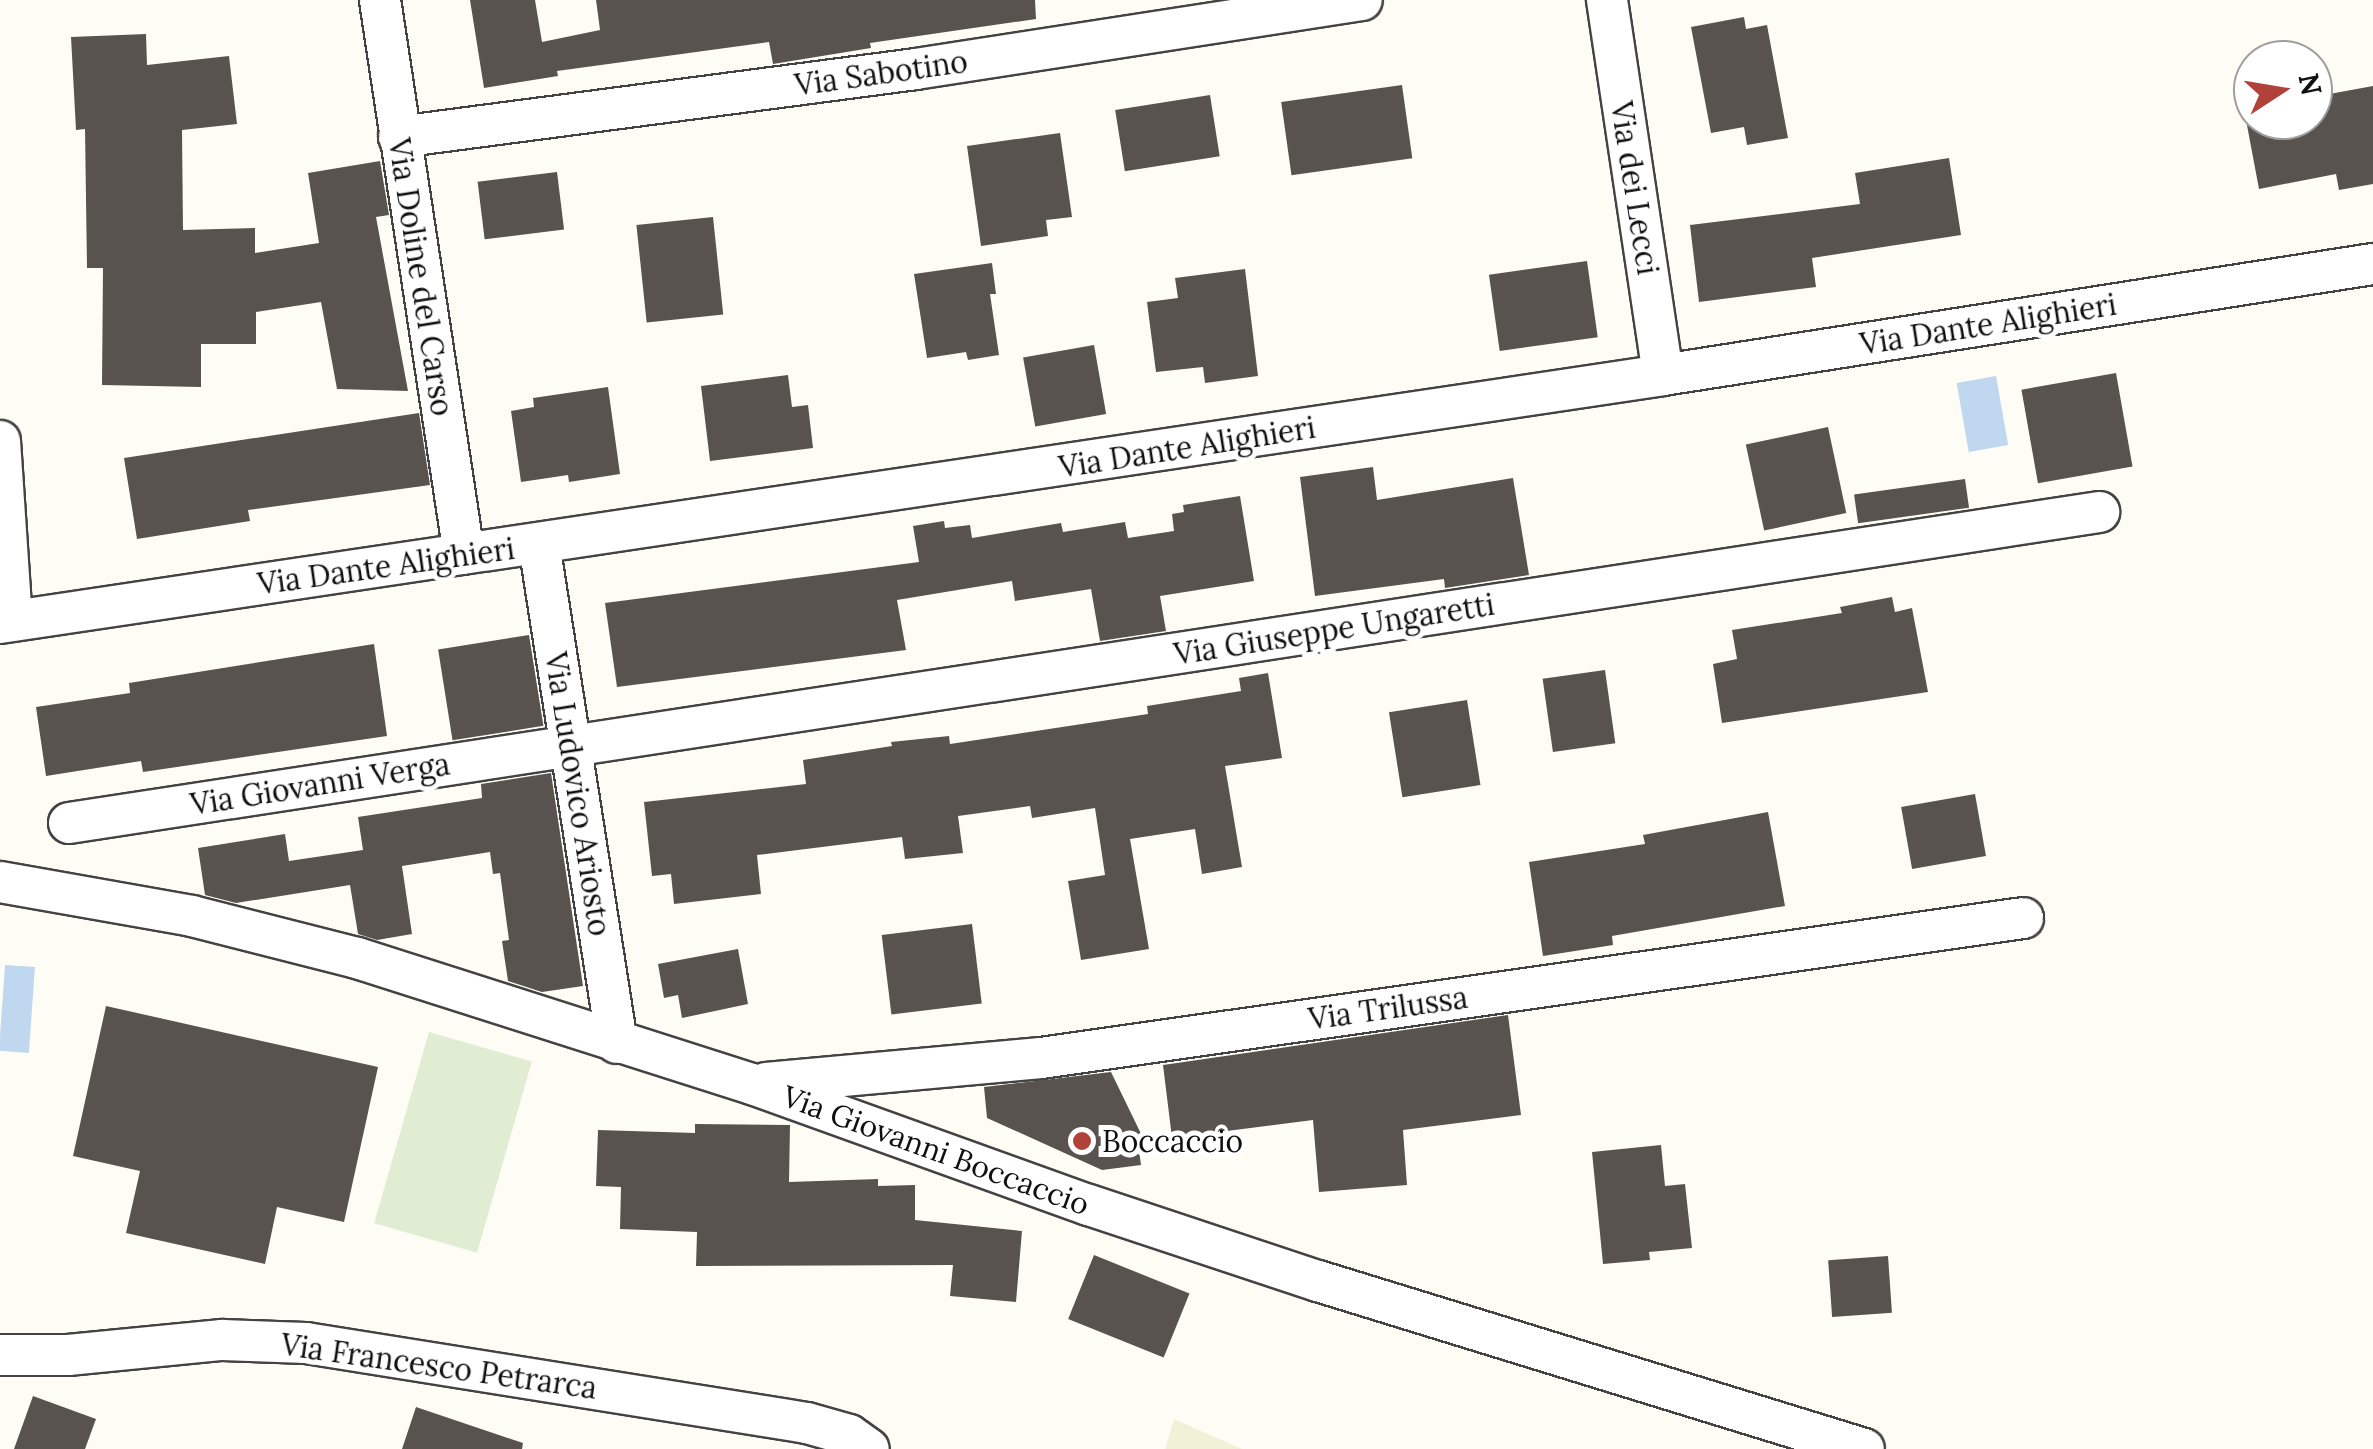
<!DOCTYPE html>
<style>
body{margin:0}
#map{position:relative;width:2373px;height:1449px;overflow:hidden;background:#fefdf5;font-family:Lora,serif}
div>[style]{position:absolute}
.farmland>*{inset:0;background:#f0f2d7}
.pitch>*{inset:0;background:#e0edd2;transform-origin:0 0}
.water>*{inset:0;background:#bfd7ef;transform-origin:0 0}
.building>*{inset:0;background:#58534e;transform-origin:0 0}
.roads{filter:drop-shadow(2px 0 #434343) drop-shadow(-2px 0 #434343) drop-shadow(0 2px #434343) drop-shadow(0 -2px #434343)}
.street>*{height:40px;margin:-20px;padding:0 20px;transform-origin:20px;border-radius:20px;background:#fff}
.dots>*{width:28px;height:28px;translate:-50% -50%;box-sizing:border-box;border:5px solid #fff;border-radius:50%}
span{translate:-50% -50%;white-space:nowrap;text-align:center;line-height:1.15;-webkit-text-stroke:10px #fff;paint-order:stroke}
.street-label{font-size:30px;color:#101010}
.poi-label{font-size:30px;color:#101010}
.left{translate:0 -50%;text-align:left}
.north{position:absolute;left:2233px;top:40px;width:100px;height:100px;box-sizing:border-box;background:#fff;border:2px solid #9f9f9f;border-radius:50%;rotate:78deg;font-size:28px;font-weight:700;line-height:40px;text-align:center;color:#101010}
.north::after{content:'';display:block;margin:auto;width:35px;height:45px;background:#b04239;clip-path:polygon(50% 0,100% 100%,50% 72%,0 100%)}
</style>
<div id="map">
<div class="farmland">
<i style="clip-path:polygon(1174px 1419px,1242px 1449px,1165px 1449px)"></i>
</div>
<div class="pitch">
<i style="left:429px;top:1032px;width:107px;height:199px;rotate:16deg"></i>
</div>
<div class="water">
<i style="left:1996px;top:376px;width:70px;height:40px;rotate:80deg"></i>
<i style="left:5px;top:965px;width:30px;height:86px;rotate:4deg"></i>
</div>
<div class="building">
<i style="clip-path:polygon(470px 0,535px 0,542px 42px,600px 30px,596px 0,1035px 0,1036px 19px,870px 43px,871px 48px,773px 64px,769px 42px,557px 71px,558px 76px,484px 88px)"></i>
<i style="clip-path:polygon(1744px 17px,1746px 29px,1767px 25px,1788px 138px,1747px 145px,1744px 127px,1711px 133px,1691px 27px)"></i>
<i style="clip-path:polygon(146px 34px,147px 65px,229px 56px,237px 124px,182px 130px,183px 230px,255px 228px,255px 253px,319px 243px,308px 173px,380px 161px,389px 215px,376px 217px,408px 391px,337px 389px,321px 302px,256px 312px,256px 344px,201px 344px,201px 387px,102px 385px,103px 268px,87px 268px,85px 129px,76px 130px,71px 37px)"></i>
<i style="left:1402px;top:85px;width:74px;height:122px;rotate:82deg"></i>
<i style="clip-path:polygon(2373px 86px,2373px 184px,2339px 190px,2336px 174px,2259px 189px,2246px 120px,2313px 120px,2313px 97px)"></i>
<i style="left:1210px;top:95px;width:62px;height:96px;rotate:81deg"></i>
<i style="clip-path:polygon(1060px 133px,1072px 217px,1046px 220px,1048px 236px,981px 246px,967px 146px)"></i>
<i style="clip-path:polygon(1949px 158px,1961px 235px,1812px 258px,1816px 287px,1699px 302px,1690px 225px,1860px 204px,1855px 173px)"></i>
<i style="left:557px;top:172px;width:58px;height:80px;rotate:83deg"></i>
<i style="left:713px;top:217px;width:98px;height:77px;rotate:84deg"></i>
<i style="left:1587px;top:261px;width:77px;height:99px;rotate:82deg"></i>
<i style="clip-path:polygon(992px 263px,996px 294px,990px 294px,999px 355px,968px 360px,966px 352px,927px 358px,914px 274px)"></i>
<i style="clip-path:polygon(1245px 269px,1258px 376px,1205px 383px,1203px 367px,1156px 372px,1147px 302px,1178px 298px,1175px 278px)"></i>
<i style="left:1094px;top:345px;width:70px;height:72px;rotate:80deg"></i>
<i style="left:2116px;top:373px;width:95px;height:96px;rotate:80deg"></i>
<i style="clip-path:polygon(788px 375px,792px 407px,808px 405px,813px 448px,710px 461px,701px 386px)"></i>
<i style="clip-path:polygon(608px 387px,620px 474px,569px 482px,568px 475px,521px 482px,511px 411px,534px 407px,533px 398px)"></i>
<i style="clip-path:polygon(419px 413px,430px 485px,248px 510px,250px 521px,137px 539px,124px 458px)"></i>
<i style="left:1828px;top:427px;width:88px;height:84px;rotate:78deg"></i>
<i style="clip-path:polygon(1373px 467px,1377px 500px,1513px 478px,1529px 575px,1445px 588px,1444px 579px,1315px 596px,1300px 477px)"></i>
<i style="left:1965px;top:479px;width:29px;height:112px;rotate:82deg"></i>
<i style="clip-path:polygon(1240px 496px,1254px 581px,1160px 596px,1166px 631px,1100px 641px,1091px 589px,1015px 601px,1012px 581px,897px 600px,906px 650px,617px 687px,605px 603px,919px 562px,913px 526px,944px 521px,945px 528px,970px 525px,972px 538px,1061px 523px,1063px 532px,1125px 522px,1128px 538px,1174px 531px,1172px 514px,1184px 512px,1183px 505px)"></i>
<i style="clip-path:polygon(1892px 597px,1895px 612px,1912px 608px,1928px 692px,1722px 723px,1713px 664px,1737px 659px,1732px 630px,1842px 613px,1840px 607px)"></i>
<i style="left:529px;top:635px;width:92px;height:92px;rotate:81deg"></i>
<i style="clip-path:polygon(374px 644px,387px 736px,143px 772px,141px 761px,46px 776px,36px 707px,130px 693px,129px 683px)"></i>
<i style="left:1605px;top:670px;width:74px;height:63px;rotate:82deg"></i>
<i style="clip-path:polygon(1268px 673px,1282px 758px,1225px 766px,1242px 867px,1202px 874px,1195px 829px,1130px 839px,1149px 949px,1081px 960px,1068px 881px,1105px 875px,1095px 808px,1032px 818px,1030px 806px,958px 816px,963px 853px,905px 859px,902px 837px,757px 855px,761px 894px,674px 904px,671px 874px,652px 876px,644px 802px,806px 784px,803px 760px,892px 746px,891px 742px,949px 736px,950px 744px,1148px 714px,1147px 706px,1241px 691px,1239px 678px)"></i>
<i style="left:1467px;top:700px;width:86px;height:79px;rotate:81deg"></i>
<i style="clip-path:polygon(551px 773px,583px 986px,542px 992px,508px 981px,502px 941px,509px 940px,500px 873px,493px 874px,490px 852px,402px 866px,412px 934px,377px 940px,358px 934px,350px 885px,236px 903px,205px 895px,198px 848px,285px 834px,289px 861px,363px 850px,358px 817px,482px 798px,481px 784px)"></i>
<i style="left:1975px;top:794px;width:63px;height:75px;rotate:80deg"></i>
<i style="clip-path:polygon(1768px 812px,1785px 906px,1612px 936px,1613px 945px,1543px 956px,1529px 862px,1645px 844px,1643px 835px)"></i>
<i style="left:972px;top:924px;width:80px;height:91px;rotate:83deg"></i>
<i style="clip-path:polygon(738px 949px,748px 1004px,682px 1018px,678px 995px,664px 998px,658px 964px)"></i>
<i style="clip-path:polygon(106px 1006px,378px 1067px,344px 1222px,277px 1207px,265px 1264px,126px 1233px,140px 1171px,73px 1156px)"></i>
<i style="clip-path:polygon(1508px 1015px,1521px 1115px,1403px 1130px,1407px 1185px,1319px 1192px,1313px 1120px,1172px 1138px,1163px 1065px)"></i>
<i style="clip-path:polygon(1111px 1072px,1145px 1142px,1138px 1143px,1141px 1165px,1102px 1170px,987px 1118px,984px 1087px)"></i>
<i style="clip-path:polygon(695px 1124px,790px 1125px,789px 1182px,878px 1179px,878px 1186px,915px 1185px,915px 1220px,1022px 1231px,1016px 1302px,950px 1296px,953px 1265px,696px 1266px,697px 1232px,620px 1229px,621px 1187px,596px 1186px,598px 1130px,695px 1133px)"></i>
<i style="clip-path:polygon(1661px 1145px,1665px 1186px,1685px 1184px,1692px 1248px,1649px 1252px,1650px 1260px,1603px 1264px,1592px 1152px)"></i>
<i style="left:1094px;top:1255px;width:103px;height:69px;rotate:22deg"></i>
<i style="left:1888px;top:1256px;width:57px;height:60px;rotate:86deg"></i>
<i style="clip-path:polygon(33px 1396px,96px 1419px,85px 1449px,14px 1449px)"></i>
<i style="clip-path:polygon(416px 1407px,523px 1443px,522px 1449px,402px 1449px)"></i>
</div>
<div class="roads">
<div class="street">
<i style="left:380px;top:0;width:560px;rotate:81.38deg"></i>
<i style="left:1607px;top:0;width:379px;rotate:81.5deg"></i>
<i style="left:399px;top:137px;width:521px;rotate:-7.49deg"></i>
<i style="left:916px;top:69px;width:451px;rotate:-8.8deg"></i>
<i style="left:0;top:441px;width:180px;rotate:86.2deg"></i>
<i style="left:539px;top:544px;width:505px;rotate:81.12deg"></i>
<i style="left:0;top:623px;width:1681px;rotate:-8.48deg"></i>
<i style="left:1663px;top:375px;width:719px;rotate:-8.89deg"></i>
<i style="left:69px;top:823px;width:2054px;rotate:-8.71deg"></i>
<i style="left:0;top:882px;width:195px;rotate:10deg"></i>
<i style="left:192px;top:916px;width:170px;rotate:14.3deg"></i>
<i style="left:357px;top:958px;width:415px;rotate:17.7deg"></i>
<i style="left:752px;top:1084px;width:358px;rotate:19.8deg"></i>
<i style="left:1089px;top:1205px;width:241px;rotate:18.4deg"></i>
<i style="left:1318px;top:1281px;width:571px;rotate:17.1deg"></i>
<i style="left:766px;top:1083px;width:276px;rotate:-5.2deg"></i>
<i style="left:1041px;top:1058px;width:992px;rotate:-8.11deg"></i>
<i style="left:0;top:1355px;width:68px"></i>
<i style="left:68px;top:1355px;width:155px;rotate:-5.6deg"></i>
<i style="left:222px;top:1340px;width:84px;rotate:2deg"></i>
<i style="left:306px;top:1343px;width:507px;rotate:9.07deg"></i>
<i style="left:807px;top:1423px;width:44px;rotate:15.9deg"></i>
<i style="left:849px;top:1435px;width:24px;rotate:35deg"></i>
</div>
</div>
<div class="dots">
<i style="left:1082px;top:1141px;background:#b04239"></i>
</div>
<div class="street-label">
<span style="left:881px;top:73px;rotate:-8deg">Via Sabotino</span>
<span style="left:1635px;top:188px;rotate:81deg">Via dei Lecci</span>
<span style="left:421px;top:277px;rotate:81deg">Via Doline del Carso</span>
<span style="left:1988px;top:324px;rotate:-9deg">Via Dante Alighieri</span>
<span style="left:1187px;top:447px;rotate:-9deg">Via Dante Alighieri</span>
<span style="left:386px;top:566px;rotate:-8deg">Via Dante Alighieri</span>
<span style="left:1334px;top:629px;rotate:-9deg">Via Giuseppe Ungaretti</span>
<span style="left:320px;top:784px;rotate:-9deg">Via Giovanni Verga</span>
<span style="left:578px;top:794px;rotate:81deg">Via Ludovico Ariosto</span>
<span style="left:1388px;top:1008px;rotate:-8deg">Via Trilussa</span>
<span style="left:936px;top:1150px;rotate:20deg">Via Giovanni Boccaccio</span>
<span style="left:439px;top:1366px;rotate:8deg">Via Francesco Petrarca</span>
</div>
<div class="poi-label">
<span class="left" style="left:1102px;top:1141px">Boccaccio</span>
</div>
<div class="north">N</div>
</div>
